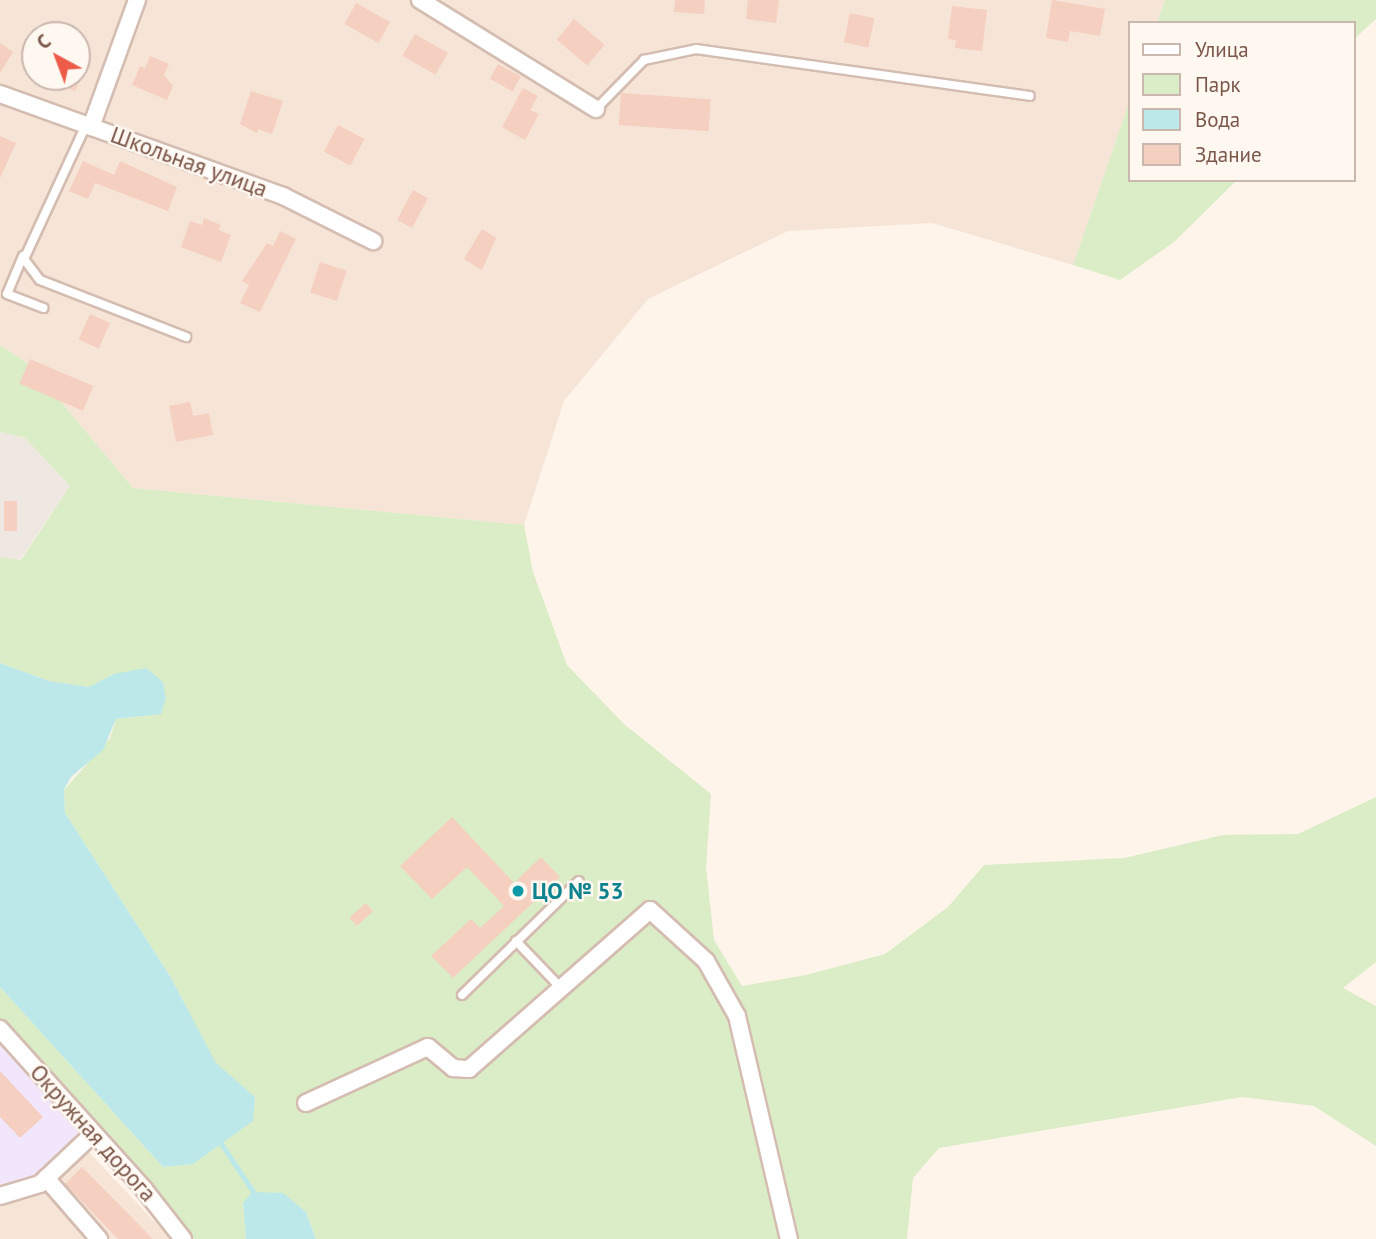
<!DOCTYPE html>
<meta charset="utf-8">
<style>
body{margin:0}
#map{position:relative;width:1376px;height:1239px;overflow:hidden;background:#fef4ea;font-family:"PT Sans",sans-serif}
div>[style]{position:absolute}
.residential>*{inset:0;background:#f6e5d7}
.industrial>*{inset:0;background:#efe7e2}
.education>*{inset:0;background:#f1e6fb}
.green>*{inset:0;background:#daedc6}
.water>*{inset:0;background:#bce8e9}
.stream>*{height:4.5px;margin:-2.25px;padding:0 2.25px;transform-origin:2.25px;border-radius:2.25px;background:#bce8e9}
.building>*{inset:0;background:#f5cfc0;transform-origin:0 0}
.roads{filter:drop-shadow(2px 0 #d4bcb1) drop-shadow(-2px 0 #d4bcb1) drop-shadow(0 2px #d4bcb1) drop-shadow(0 -2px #d4bcb1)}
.service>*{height:8px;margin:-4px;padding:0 4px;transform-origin:4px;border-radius:4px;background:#fff}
.minor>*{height:16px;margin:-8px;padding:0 8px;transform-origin:8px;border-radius:8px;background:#fff}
.dots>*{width:19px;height:19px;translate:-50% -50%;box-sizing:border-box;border:4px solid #fff8f1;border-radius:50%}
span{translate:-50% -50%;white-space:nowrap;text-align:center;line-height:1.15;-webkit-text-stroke:5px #fff8f1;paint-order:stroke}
.street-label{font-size:23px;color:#7b564a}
.culture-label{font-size:23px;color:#0d838f;font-weight:700}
.left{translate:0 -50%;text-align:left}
.legend{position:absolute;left:1128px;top:21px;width:228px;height:161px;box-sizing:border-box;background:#fff8f1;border:2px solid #cab7ae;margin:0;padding:9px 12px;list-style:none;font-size:21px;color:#7b564a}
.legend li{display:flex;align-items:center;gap:14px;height:35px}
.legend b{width:35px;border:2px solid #cab7ae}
.north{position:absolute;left:21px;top:21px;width:70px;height:70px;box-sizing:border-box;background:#fff8f1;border:2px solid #cab7ae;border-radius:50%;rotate:319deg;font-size:19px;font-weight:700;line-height:28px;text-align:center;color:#7b564a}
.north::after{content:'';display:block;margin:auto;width:24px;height:32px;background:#ed5c49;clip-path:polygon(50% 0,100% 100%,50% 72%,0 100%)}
</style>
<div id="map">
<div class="residential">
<i style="clip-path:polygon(evenodd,0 0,1165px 0,1157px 23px,1129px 23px,1129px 103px,1073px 265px,932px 223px,788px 231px,648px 299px,564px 401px,524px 525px,133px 488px,30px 365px,0 345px,0 0,35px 35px,77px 35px,77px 77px,35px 77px,35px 35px)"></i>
<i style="clip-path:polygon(0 1058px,171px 1239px,0 1239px)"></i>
</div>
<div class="industrial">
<i style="clip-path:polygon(0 432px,25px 438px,70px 486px,20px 560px,0 557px)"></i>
</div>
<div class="education">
<i style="clip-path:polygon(0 1045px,81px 1134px,40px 1173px,0 1186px)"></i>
</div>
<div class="green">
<i style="clip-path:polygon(1165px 0,1376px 0,1376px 19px,1353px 40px,1353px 23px,1157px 23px)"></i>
<i style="clip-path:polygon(1129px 103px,1129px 180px,1237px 180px,1174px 242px,1120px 280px,1073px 265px)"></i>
<i style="clip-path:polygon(0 345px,30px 365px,133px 488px,524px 525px,533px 572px,567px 665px,624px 724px,711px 794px,706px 867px,714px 940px,742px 986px,806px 975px,885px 954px,948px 907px,984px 865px,1124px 858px,1223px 835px,1298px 834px,1376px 797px,1376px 962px,1343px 988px,1376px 1006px,1376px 1146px,1314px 1106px,1242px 1097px,939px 1148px,913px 1178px,907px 1239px,316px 1239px,306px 1212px,243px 1203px,246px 1239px,192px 1239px,155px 1188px,0 1020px,0 987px,163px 1167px,193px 1164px,252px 1121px,255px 1097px,216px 1064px,170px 976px,65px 813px,64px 790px,110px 738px,116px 719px,146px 716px,114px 674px,90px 687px,49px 681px,0 663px,0 557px,21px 560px,70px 486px,25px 438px,0 432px)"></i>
</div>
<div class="water">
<i style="clip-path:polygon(0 663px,49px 681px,89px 687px,114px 674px,146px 668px,163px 682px,166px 698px,161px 714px,116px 719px,103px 750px,71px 777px,64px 790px,65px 813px,170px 976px,216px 1063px,255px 1097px,253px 1121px,193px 1164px,163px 1167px,0 987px)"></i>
<i style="clip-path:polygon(252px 1192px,283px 1193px,306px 1212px,316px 1239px,246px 1239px,243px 1203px)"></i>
</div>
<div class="stream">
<i style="left:219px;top:1140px;width:69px;rotate:56.3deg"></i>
</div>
<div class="building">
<i style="clip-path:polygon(675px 0,705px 0,704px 14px,674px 12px)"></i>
<i style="clip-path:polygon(748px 0,779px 0,776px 23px,746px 19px)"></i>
<i style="clip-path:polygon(1052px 0,1105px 9px,1100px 36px,1070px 31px,1068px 42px,1046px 38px)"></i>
<i style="left:356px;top:3px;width:39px;height:24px;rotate:29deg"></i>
<i style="clip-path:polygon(952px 6px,987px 10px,982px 51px,955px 48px,956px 40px,948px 39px)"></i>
<i style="left:850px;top:13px;width:25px;height:30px;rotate:12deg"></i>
<i style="left:574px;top:19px;width:40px;height:27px;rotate:40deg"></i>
<i style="left:415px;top:34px;width:38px;height:25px;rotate:30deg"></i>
<i style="clip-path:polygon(0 43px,13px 52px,0 73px)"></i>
<i style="clip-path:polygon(150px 56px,169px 64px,164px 75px,173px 86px,167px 100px,132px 85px,140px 66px,145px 68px)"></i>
<i style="left:498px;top:64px;width:26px;height:17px;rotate:29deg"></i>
<i style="clip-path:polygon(40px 77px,81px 77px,75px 91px)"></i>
<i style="clip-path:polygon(523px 88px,538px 96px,530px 110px,539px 114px,525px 140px,502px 127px)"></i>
<i style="clip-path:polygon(251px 91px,283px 101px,272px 134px,258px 129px,257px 133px,240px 124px)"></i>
<i style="left:621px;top:93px;width:90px;height:32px;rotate:4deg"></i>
<i style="left:338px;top:125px;width:30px;height:30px;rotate:28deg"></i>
<i style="clip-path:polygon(0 136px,16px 143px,0 178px)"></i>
<i style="clip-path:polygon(83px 161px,114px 175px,120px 161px,177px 187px,168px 211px,95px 183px,88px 199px,69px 191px)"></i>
<i style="left:413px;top:190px;width:17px;height:34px;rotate:28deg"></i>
<i style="clip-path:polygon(204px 218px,221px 225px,219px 230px,231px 235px,221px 262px,181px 247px,190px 221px,202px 225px)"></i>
<i style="clip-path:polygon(482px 229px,496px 238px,482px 270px,464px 259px)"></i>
<i style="clip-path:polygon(280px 231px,296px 239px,260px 312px,240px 303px,249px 285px,242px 281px,267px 243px,273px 246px)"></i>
<i style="left:320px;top:262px;width:28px;height:32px;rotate:18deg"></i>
<i style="left:90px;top:314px;width:22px;height:28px;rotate:24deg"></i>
<i style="left:30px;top:359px;width:69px;height:27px;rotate:23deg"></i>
<i style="clip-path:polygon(190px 402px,193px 416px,209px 413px,213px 435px,176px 442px,169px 406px)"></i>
<i style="left:4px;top:501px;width:13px;height:30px"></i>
<i style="clip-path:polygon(452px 817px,514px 883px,541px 857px,560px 877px,453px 978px,431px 956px,471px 919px,480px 928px,504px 906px,467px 867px,432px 899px,400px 866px)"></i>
<i style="left:366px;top:903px;width:11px;height:22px;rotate:49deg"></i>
<i style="clip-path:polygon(0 1071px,43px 1117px,20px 1138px,0 1117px)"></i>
<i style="clip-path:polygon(82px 1167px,153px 1239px,118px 1239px,65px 1184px)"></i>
</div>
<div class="roads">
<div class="service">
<i style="left:596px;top:109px;width:69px;rotate:-45.6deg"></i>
<i style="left:644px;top:60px;width:53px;rotate:-11.9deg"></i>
<i style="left:696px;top:49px;width:337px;rotate:8deg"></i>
<i style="left:86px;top:125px;width:148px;rotate:114.8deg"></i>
<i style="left:24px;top:259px;width:26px;rotate:53deg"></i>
<i style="left:40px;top:280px;width:157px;rotate:21.3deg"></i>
<i style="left:23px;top:256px;width:41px;rotate:112.8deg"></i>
<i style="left:7px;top:294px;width:39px;rotate:21deg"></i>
<i style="left:516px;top:941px;width:62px;rotate:46.3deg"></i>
<i style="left:462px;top:995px;width:163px;rotate:-44.3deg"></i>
</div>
<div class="minor">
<i style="left:420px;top:0;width:207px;rotate:31.8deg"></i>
<i style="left:0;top:94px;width:301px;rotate:19.8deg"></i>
<i style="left:283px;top:196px;width:101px;rotate:26.6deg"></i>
<i style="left:91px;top:127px;width:135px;rotate:-70.1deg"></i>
<i style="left:0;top:1029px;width:214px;rotate:48deg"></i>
<i style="left:143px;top:1188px;width:65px;rotate:51.9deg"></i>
<i style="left:306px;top:1103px;width:134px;rotate:-24.7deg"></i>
<i style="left:428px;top:1047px;width:33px;rotate:40deg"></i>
<i style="left:453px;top:1068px;width:16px;rotate:4deg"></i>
<i style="left:469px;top:1069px;width:241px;rotate:-41.3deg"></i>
<i style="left:650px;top:910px;width:76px;rotate:42.3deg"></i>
<i style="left:706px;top:961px;width:63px;rotate:60.6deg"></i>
<i style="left:737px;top:1016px;width:229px;rotate:76.9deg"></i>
<i style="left:46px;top:1178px;width:81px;rotate:49deg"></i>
<i style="left:0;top:1196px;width:42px;rotate:-16.7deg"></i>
<i style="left:40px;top:1184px;width:73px;rotate:-43.3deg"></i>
</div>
</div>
<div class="dots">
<i style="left:518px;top:891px;background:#0f9aa8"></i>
</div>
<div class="street-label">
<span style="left:189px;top:162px;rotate:20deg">Школьная улица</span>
<span style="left:93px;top:1133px;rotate:48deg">Окружная дорога</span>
</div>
<div class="culture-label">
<span class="left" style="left:532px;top:891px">ЦО № 53</span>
</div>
<ul class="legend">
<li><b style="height:9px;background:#fff"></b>Улица</li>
<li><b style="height:19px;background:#daedc6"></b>Парк</li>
<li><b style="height:19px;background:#bce8e9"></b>Вода</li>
<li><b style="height:19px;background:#f5cfc0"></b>Здание</li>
</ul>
<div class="north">С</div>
</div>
